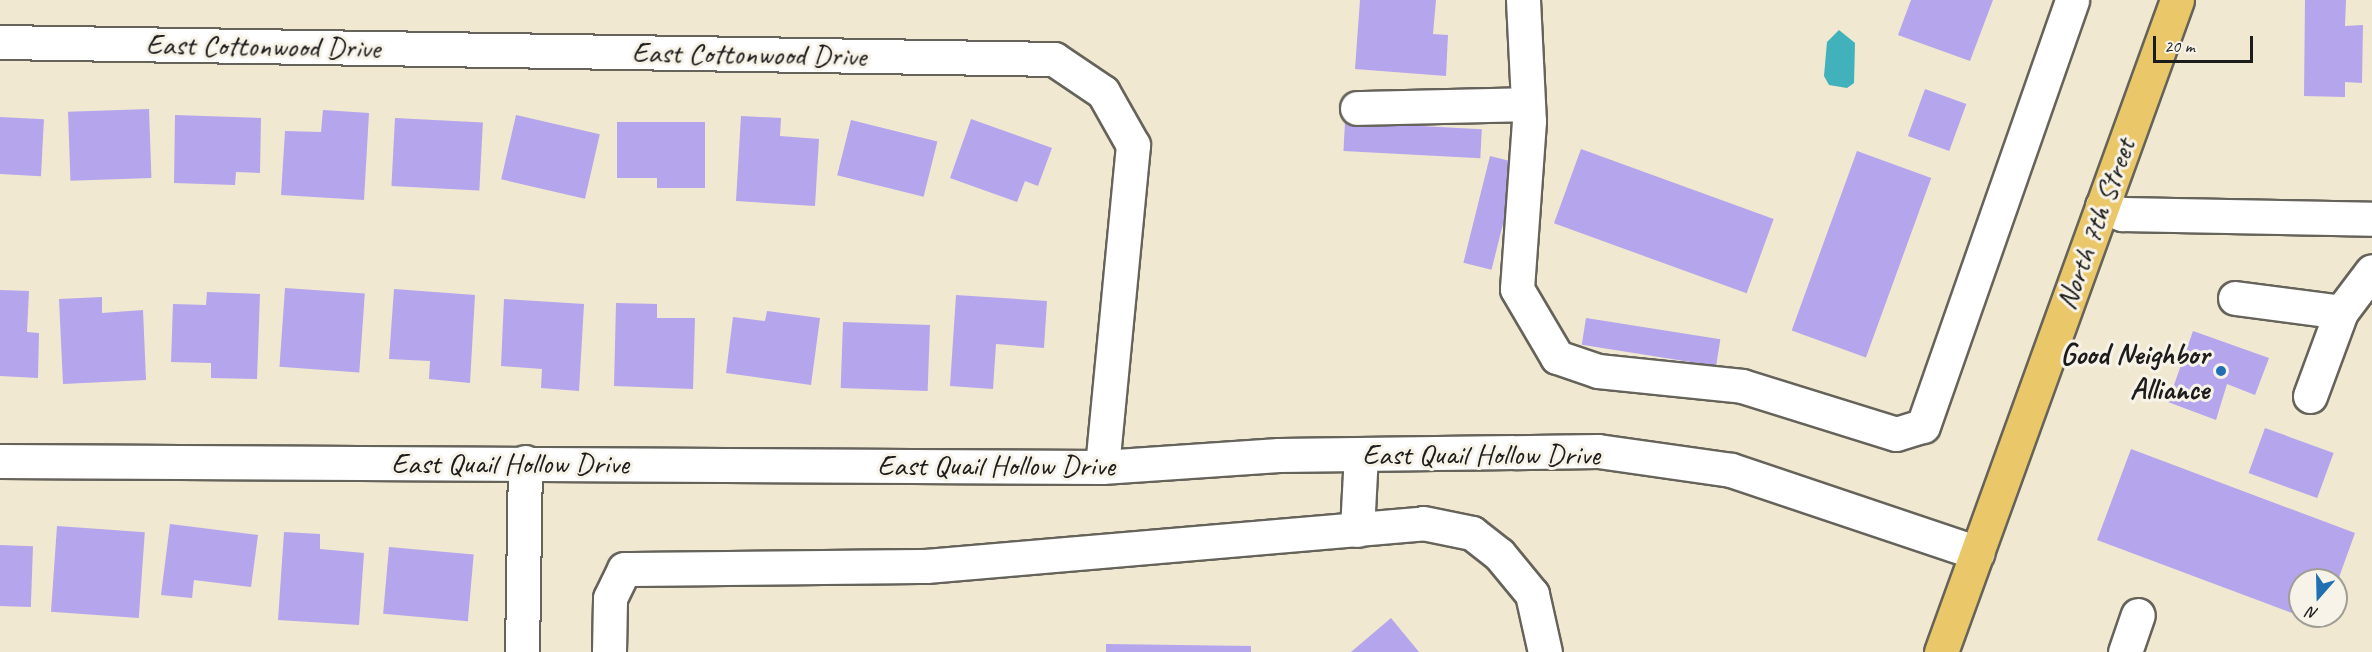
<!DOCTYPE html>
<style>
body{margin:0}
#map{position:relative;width:2372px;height:652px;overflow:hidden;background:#f0e8d0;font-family:Caveat,sans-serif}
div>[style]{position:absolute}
.water>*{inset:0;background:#41b1bb}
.building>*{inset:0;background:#b4a5ed;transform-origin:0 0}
.roads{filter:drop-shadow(2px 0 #66635b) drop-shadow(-2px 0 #66635b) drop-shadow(0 2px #66635b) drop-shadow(0 -2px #66635b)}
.minor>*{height:33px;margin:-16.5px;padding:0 16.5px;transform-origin:16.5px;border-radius:16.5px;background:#fff}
.major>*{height:33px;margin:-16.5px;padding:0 16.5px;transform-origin:16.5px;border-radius:16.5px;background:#eac769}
.dots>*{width:16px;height:16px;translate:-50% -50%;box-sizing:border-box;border:3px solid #f7f3e8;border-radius:50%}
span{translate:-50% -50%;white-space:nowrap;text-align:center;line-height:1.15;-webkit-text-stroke:6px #f7f3e8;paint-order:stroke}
.street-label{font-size:30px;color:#1c1c1c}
.poi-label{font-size:30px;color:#1c1c1c;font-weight:700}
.right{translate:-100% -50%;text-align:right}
.north{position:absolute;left:2288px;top:568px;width:60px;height:60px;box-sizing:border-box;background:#f7f3e8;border:2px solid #9f9d96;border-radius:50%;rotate:200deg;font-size:16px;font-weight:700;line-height:24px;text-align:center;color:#1c1c1c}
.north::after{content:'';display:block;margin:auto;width:21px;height:27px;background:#1f6fb2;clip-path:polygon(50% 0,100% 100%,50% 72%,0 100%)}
.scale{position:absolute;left:2153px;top:36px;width:100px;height:27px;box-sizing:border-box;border:3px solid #1c1c1c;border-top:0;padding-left:8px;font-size:18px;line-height:21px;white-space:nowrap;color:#1c1c1c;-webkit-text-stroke:4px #f7f3e8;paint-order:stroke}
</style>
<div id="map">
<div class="water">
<i style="clip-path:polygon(1839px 30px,1855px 43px,1854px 83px,1847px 88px,1829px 85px,1824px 76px,1827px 42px)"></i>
</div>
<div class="building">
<i style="clip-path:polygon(1360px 0,1436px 0,1433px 34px,1448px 35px,1446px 76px,1355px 69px)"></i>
<i style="clip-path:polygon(1911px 0,1993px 0,1970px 61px,1898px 35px)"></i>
<i style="clip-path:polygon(2305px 0,2346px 0,2345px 26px,2363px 25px,2362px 83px,2345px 82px,2345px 97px,2304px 96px)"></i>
<i style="left:1925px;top:89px;width:44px;height:50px;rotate:20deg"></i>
<i style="left:149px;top:109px;width:69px;height:81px;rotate:88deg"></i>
<i style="clip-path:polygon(323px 110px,369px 113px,364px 200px,281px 195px,285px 131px,321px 132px)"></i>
<i style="clip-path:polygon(175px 115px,261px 118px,260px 173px,236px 172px,235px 185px,174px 183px)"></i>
<i style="left:516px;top:115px;width:86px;height:66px;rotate:13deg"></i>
<i style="clip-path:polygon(741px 116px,781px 118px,780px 136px,819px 139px,815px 206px,736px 201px)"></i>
<i style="left:0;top:117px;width:44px;height:57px;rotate:3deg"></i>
<i style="left:395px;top:118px;width:88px;height:68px;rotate:3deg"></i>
<i style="clip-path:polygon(971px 119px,1052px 148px,1038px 186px,1025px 181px,1017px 202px,950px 178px)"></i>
<i style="left:851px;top:120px;width:89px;height:57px;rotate:14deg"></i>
<i style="clip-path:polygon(617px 122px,705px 122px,705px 188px,657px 188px,657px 178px,617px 178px)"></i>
<i style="left:1345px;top:122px;width:137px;height:29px;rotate:3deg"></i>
<i style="left:1581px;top:149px;width:205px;height:79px;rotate:20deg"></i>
<i style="left:1857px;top:151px;width:79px;height:191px;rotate:20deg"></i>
<i style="left:1490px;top:156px;width:29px;height:110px;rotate:14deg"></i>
<i style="left:285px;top:288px;width:80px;height:79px;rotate:4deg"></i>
<i style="clip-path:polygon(394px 289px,475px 295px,470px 383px,429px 379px,430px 361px,389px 359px)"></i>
<i style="clip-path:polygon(0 290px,29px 291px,27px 332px,39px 333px,38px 378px,0 376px)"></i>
<i style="clip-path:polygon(207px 292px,260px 294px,257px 379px,211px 378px,211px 363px,171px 362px,173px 304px,206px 305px)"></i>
<i style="clip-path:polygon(956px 295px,1047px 301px,1044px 348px,996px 344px,993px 389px,950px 386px)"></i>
<i style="clip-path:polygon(102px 297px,102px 313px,143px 310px,146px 380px,63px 384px,59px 299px)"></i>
<i style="clip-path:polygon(504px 299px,584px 304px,579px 391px,541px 388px,542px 369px,501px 366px)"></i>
<i style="clip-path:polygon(616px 303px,657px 304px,657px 318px,695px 318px,693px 389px,614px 386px)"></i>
<i style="clip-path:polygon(767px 311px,820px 318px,811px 385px,726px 373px,733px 317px,765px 321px)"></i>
<i style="left:1586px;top:318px;width:136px;height:27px;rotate:9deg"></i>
<i style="left:843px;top:322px;width:87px;height:66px;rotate:2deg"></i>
<i style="clip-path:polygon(2193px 331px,2269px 358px,2255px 395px,2227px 384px,2216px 420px,2168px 402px)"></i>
<i style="left:2265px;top:428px;width:73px;height:48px;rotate:20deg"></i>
<i style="clip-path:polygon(2131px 449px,2355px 533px,2338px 580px,2300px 580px,2300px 616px,2097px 540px)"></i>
<i style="clip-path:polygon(170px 524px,258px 535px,251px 587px,194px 580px,192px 598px,161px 595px)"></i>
<i style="left:57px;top:526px;width:88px;height:86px;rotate:4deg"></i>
<i style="clip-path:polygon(284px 532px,320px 534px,320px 549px,364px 553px,359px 625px,278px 620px)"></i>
<i style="left:0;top:545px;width:33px;height:61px;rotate:2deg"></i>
<i style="left:389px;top:547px;width:85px;height:67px;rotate:5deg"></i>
<i style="clip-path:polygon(2302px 616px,2324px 616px,2322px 624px)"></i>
<i style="clip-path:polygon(1391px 618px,1419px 652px,1351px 652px)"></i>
<i style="clip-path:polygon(1106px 644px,1251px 646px,1251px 652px,1106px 652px)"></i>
</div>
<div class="roads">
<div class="minor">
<i style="left:1523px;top:0;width:121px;rotate:87.2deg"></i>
<i style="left:1529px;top:121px;width:168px;rotate:94.1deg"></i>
<i style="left:1517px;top:289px;width:79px;rotate:59.5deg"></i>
<i style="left:1557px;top:357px;width:43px;rotate:18.9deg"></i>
<i style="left:1598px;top:371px;width:145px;rotate:5.9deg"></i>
<i style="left:1742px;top:386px;width:161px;rotate:17.3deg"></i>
<i style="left:1896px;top:434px;width:28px;rotate:-17deg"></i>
<i style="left:1923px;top:426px;width:451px;rotate:-70.7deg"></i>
<i style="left:0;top:42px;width:1054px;rotate:0.92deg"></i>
<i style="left:1054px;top:59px;width:59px;rotate:34deg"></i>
<i style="left:1103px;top:92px;width:61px;rotate:60.5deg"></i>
<i style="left:1133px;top:145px;width:323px;rotate:95.5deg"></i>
<i style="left:1357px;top:108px;width:171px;rotate:-1.3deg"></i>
<i style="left:2102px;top:206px;width:22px;rotate:22deg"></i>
<i style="left:2122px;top:214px;width:250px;rotate:1.1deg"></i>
<i style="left:2235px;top:298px;width:107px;rotate:7.5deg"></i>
<i style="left:2341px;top:312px;width:51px;rotate:-52.9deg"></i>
<i style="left:2310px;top:396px;width:90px;rotate:-69.7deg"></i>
<i style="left:0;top:461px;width:1102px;rotate:0.31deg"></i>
<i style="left:1102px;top:467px;width:177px;rotate:-3.9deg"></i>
<i style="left:1279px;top:455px;width:319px;rotate:-0.7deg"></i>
<i style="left:1598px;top:451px;width:134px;rotate:8.1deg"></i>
<i style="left:1731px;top:470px;width:260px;rotate:18.6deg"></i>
<i style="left:1357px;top:530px;width:76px;rotate:-87deg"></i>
<i style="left:522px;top:652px;width:190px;rotate:-89.1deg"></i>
<i style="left:609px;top:652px;width:54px;rotate:-88.9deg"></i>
<i style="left:610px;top:598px;width:32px;rotate:-64deg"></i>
<i style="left:624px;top:569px;width:302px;rotate:-0.6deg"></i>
<i style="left:926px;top:566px;width:499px;rotate:-4.9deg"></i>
<i style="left:1423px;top:523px;width:50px;rotate:11.5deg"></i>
<i style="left:1472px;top:533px;width:34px;rotate:38deg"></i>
<i style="left:1499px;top:554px;width:52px;rotate:50.5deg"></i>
<i style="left:1532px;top:594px;width:59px;rotate:77.4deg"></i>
<i style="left:2125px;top:652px;width:39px;rotate:-71deg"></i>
</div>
<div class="major">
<i style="left:1941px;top:652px;width:693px;rotate:-70.1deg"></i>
</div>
</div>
<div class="dots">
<i style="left:2221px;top:371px;background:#1f6fb2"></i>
</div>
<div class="street-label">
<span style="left:263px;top:46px;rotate:1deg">East Cottonwood Drive</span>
<span style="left:749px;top:54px;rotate:1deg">East Cottonwood Drive</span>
<span style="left:2095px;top:224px;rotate:-70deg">North 7th Street</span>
<span style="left:1481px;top:454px">East Quail Hollow Drive</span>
<span style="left:510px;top:463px">East Quail Hollow Drive</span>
<span style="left:996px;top:465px">East Quail Hollow Drive</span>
</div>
<div class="poi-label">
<span class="right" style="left:2209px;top:371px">Good Neighbor<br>Alliance</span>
</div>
<div class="north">N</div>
<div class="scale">20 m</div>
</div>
